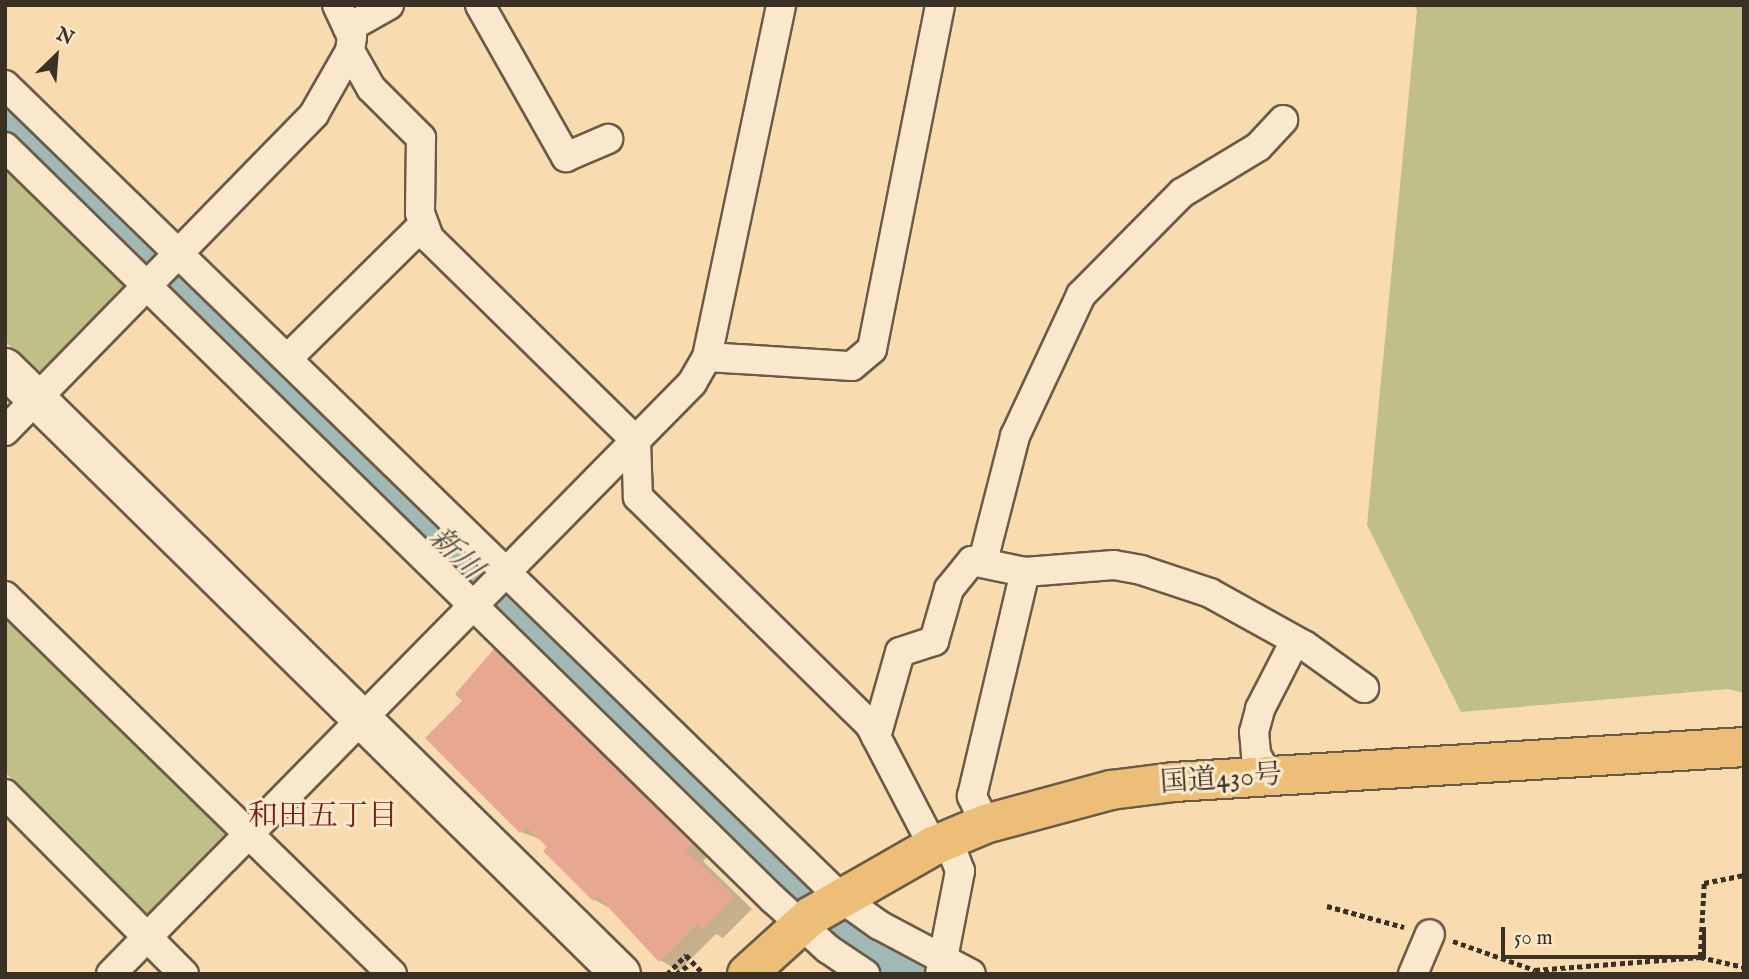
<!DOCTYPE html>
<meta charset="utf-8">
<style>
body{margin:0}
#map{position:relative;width:1749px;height:979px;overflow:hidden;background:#f8dcb0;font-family:"IM FELL English","Noto Serif JP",serif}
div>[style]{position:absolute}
.green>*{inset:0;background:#c1bf88}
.shadow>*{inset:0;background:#0003}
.river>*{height:49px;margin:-24.5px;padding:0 24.5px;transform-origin:24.5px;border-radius:24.5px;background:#a1b9b5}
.building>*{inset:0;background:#e8a791}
.path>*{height:4.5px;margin-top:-2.25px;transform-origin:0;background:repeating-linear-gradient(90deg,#3b3024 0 5px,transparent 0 8.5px)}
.roads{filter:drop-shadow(2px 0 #6a5b47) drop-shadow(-2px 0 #6a5b47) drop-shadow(0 2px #6a5b47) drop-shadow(0 -2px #6a5b47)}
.street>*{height:28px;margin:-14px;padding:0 14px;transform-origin:14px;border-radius:14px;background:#fae8cc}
.secondary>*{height:38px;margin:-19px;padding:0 19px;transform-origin:19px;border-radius:19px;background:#fae8cc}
.highway>*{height:38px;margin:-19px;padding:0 19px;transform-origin:19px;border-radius:19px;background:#ecbe78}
span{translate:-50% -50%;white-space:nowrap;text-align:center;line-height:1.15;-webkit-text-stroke:6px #fae8cc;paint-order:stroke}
.street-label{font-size:28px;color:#3b3024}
.water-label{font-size:30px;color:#545248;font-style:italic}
.neighbourhood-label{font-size:30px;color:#7a1f14}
.frame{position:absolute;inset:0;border:7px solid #3b3024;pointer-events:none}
.north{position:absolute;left:21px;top:21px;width:70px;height:70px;-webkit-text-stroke:5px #fae8cc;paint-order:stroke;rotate:25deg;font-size:19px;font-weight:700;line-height:28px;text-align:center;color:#3b3024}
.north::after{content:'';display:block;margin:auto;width:24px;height:32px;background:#3b3024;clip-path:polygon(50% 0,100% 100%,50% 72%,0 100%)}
.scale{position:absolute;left:1501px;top:927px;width:205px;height:32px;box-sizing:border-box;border:4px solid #3b3024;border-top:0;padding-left:9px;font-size:21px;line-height:24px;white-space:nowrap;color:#3b3024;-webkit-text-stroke:5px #fae8cc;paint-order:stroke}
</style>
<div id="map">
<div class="green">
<i style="clip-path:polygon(1413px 5px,1744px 5px,1744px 693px,1728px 689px,1461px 712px,1367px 525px,1417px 10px)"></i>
<i style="clip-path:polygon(5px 165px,129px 289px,41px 376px,5px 341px)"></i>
<i style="clip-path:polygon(5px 612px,229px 837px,148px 916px,5px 772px)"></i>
</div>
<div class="shadow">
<i style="clip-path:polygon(495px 650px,514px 661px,711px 853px,703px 861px,752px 909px,723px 938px,716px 934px,679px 971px,660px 960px,613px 910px,595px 900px,546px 851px,550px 847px,542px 840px,521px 832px)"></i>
</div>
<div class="river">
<i style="left:5px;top:116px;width:1107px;rotate:44.23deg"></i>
<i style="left:798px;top:888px;width:57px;rotate:41.5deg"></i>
<i style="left:841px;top:926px;width:92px;rotate:31.3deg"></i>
</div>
<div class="building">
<i style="clip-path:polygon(495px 648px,693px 842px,685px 850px,734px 897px,703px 929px,698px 923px,659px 962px,598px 896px,593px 901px,543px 851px,547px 847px,527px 827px,520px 833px,425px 738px,462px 701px,455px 694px)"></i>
</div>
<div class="path">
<i style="left:1327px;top:906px;width:80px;rotate:15.3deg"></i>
<i style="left:1453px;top:941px;width:87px;rotate:19.5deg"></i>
<i style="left:1535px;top:970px;width:166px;rotate:-4.5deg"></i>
<i style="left:1700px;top:957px;width:45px;rotate:12.8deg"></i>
<i style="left:1700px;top:957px;width:74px;rotate:-86.9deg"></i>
<i style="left:1704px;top:883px;width:41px;rotate:-11.3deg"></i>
<i style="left:667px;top:974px;width:27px;rotate:-45deg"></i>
<i style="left:686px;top:955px;width:26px;rotate:47deg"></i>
<i style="left:676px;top:974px;width:17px;rotate:-36deg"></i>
</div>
<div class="roads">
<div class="street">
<i style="left:480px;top:5px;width:175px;rotate:60.5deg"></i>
<i style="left:566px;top:157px;width:46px;rotate:-23.2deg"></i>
<i style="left:348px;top:28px;width:47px;rotate:-29.3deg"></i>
<i style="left:350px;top:51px;width:43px;rotate:60.4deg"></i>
<i style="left:371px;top:88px;width:71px;rotate:45deg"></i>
<i style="left:421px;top:138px;width:75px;rotate:90.8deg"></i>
<i style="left:420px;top:213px;width:27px;rotate:70deg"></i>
<i style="left:429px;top:238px;width:290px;rotate:44.4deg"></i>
<i style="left:636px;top:441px;width:56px;rotate:88deg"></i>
<i style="left:638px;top:497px;width:325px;rotate:44.5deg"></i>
<i style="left:870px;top:725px;width:136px;rotate:62.5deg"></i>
<i style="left:5px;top:85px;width:1166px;rotate:44.2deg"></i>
<i style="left:841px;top:898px;width:47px;rotate:35.4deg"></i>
<i style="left:879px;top:925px;width:104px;rotate:28deg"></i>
<i style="left:5px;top:147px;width:1075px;rotate:44.4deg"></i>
<i style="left:773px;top:899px;width:74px;rotate:42.3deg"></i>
<i style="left:828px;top:949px;width:45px;rotate:34deg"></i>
<i style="left:707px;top:357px;width:145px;rotate:3.6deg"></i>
<i style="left:852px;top:366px;width:26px;rotate:-40deg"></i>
<i style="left:872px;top:349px;width:351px;rotate:-78.8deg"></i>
<i style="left:288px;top:358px;width:188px;rotate:-44.6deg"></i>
<i style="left:5px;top:431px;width:443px;rotate:-45.7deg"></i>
<i style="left:314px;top:114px;width:73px;rotate:-60.3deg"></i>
<i style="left:350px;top:51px;width:14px;rotate:-82deg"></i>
<i style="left:352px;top:37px;width:35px;rotate:-115deg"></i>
<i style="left:983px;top:561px;width:129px;rotate:-75.6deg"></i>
<i style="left:1015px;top:436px;width:156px;rotate:-64.9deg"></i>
<i style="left:1081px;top:295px;width:144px;rotate:-45.3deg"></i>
<i style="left:1182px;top:193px;width:89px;rotate:-31.2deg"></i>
<i style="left:1258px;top:147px;width:37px;rotate:-47deg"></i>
<i style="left:5px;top:596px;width:541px;rotate:44.33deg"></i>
<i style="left:876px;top:737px;width:88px;rotate:-74.2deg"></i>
<i style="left:900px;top:652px;width:36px;rotate:-18deg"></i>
<i style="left:934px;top:641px;width:54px;rotate:-73.9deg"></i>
<i style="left:949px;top:589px;width:36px;rotate:-51deg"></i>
<i style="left:972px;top:561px;width:54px;rotate:11.7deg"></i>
<i style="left:1025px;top:572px;width:89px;rotate:-4.5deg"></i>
<i style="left:1114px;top:565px;width:27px;rotate:10deg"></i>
<i style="left:1141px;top:570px;width:73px;rotate:18.4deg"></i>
<i style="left:1210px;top:593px;width:107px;rotate:29deg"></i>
<i style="left:1304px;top:645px;width:74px;rotate:35.6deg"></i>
<i style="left:1268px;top:776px;width:25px;rotate:-119deg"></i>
<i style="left:1256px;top:754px;width:22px;rotate:-95deg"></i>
<i style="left:1254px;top:732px;width:24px;rotate:-75deg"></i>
<i style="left:1260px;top:709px;width:76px;rotate:-62.8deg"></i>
<i style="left:5px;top:794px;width:254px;rotate:45.2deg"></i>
<i style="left:985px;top:824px;width:31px;rotate:-115deg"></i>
<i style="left:972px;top:796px;width:230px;rotate:-76.7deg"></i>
<i style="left:111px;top:974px;width:829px;rotate:-45.49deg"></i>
<i style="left:692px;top:383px;width:30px;rotate:-60deg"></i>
<i style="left:707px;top:357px;width:360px;rotate:-78.1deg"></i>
<i style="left:940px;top:974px;width:105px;rotate:-79deg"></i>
<i style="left:960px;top:871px;width:34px;rotate:-111deg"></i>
<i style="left:1413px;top:974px;width:43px;rotate:-67deg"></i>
</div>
<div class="secondary">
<i style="left:5px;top:368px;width:864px;rotate:44.53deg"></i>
</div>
<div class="highway">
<i style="left:747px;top:974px;width:86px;rotate:-42.2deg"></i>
<i style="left:811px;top:916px;width:141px;rotate:-29.8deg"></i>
<i style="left:933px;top:846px;width:56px;rotate:-22.9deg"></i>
<i style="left:985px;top:824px;width:131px;rotate:-15.1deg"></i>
<i style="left:1111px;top:790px;width:64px;rotate:-7.2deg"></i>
<i style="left:1174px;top:782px;width:571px;rotate:-3.51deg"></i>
</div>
</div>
<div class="street-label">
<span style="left:1221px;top:780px;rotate:-4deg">国道430号</span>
</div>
<div class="water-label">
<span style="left:455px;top:554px;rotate:44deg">新川</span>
</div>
<div class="neighbourhood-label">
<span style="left:323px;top:817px">和田五丁目</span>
</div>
<div class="frame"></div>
<div class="north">N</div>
<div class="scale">50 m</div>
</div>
